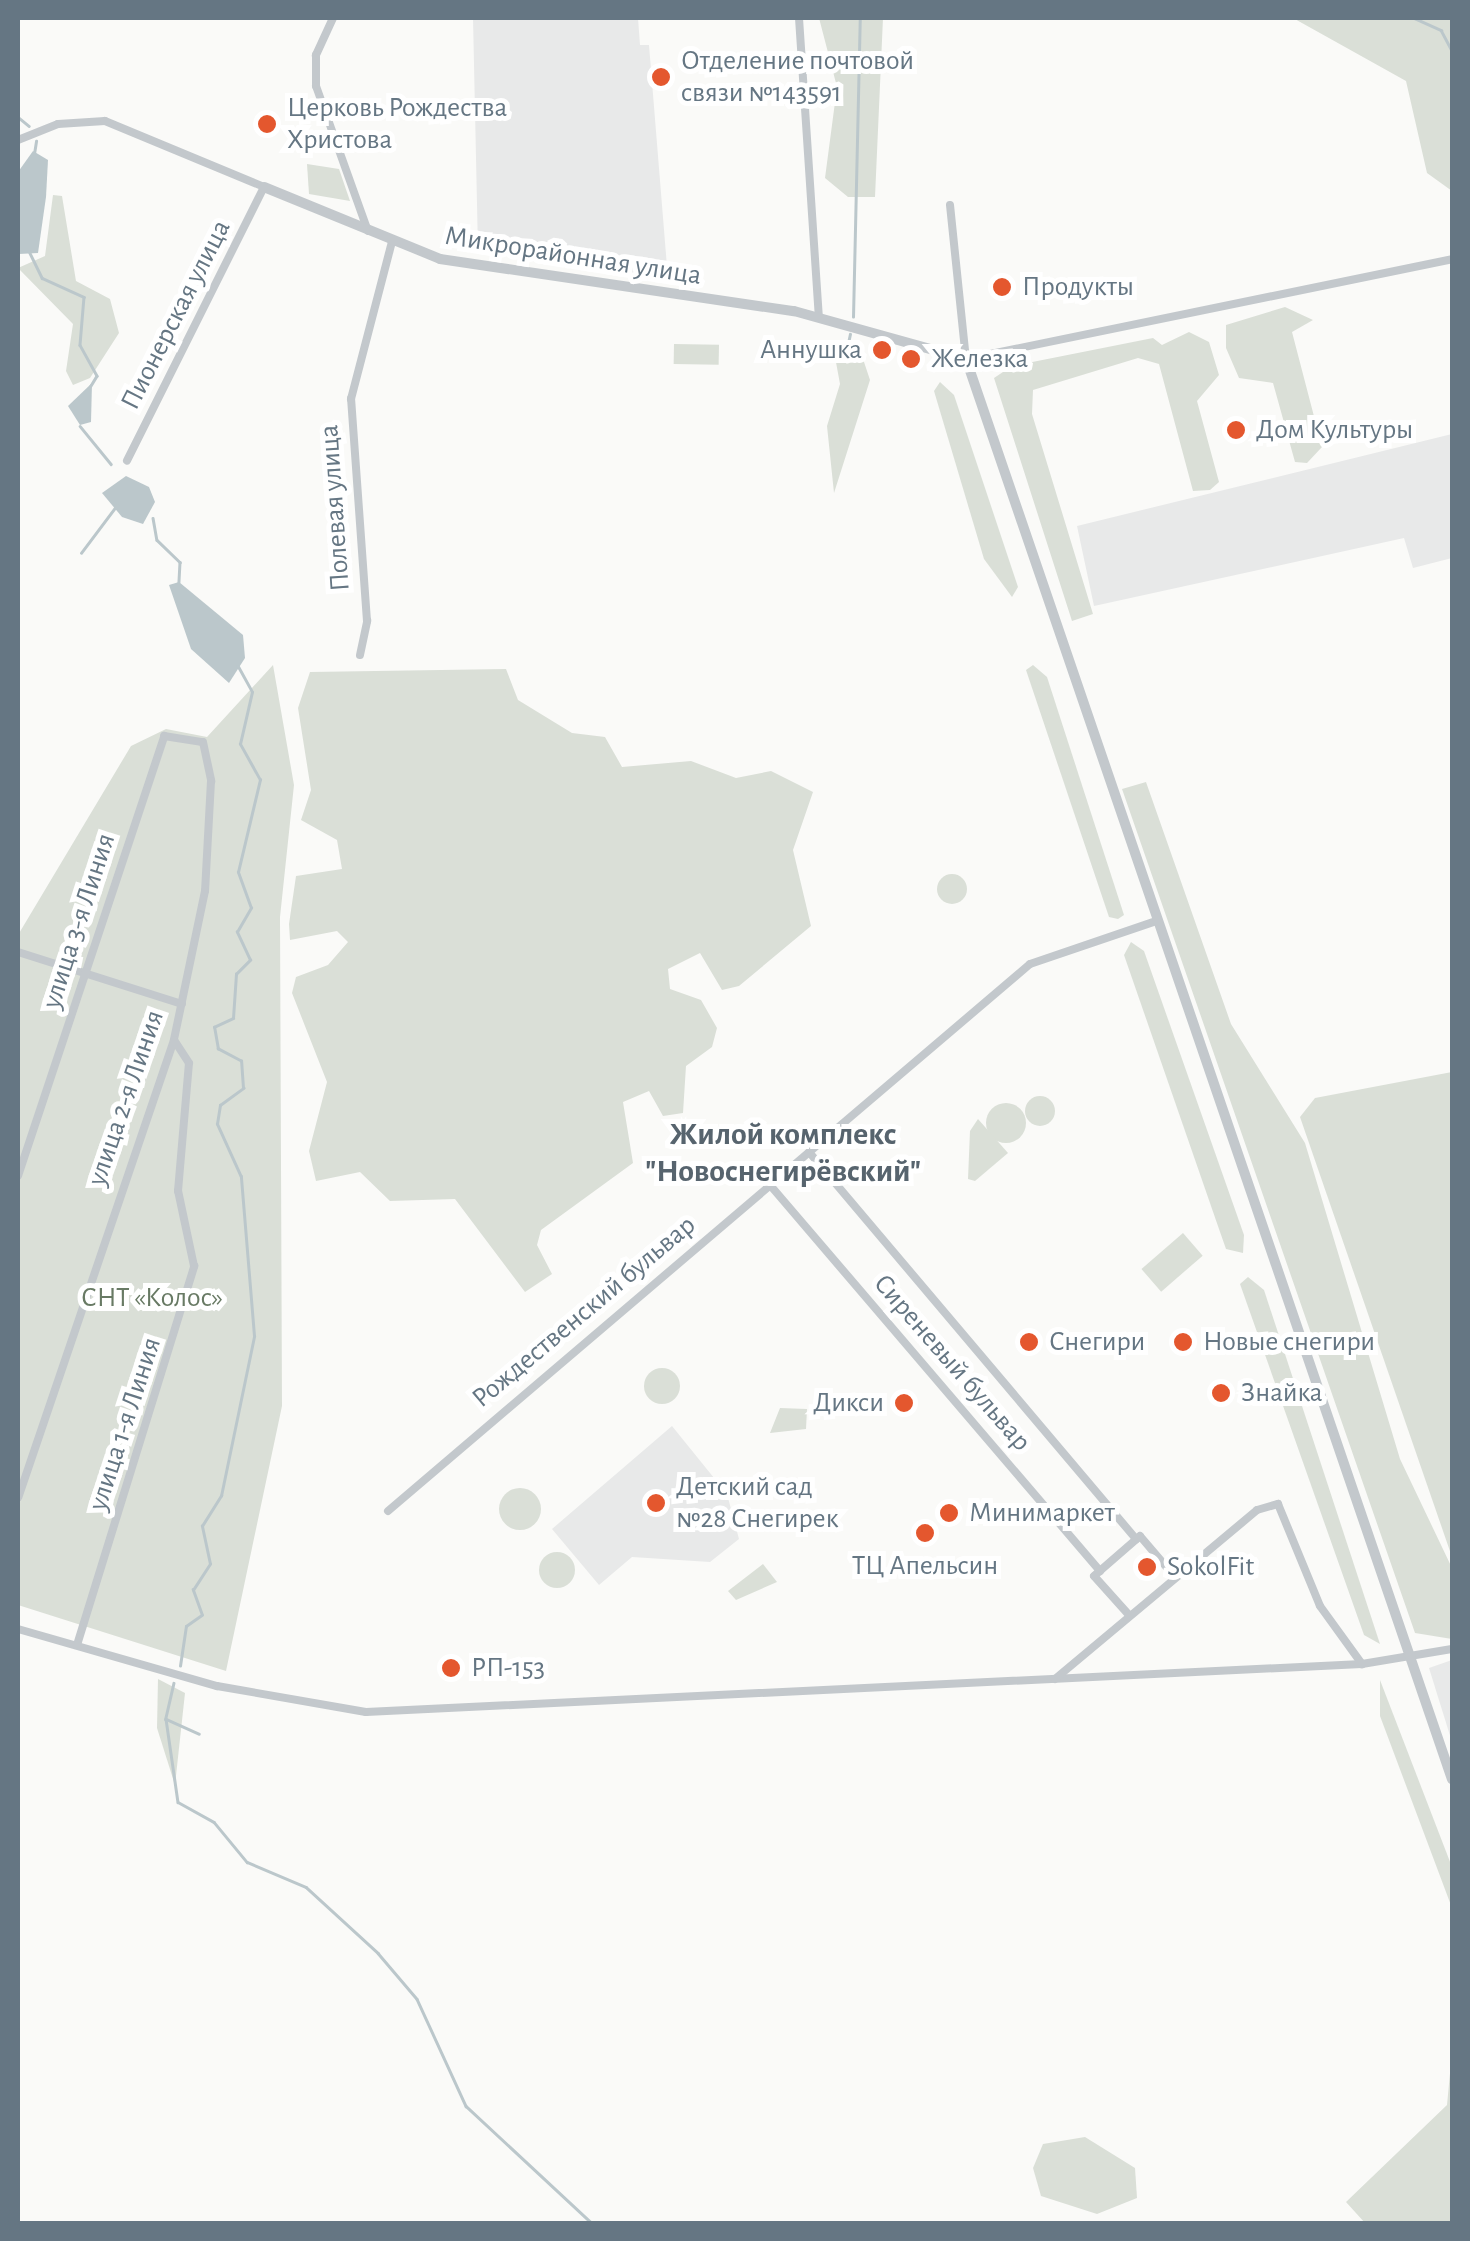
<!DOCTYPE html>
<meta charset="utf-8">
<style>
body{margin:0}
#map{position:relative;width:1470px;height:2241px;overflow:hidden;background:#fafaf8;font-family:"Alegreya Sans",sans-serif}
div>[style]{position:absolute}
.built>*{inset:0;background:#e8e9e9}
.green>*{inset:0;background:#dadfd7;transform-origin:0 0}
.round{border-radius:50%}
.water>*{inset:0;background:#bbc7cb}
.stream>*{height:2.5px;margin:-1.25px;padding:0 1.25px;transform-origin:1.25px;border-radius:1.25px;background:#bbc7cb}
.minor>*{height:8px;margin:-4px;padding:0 4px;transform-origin:4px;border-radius:4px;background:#c3c8cc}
.tertiary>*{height:10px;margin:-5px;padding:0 5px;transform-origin:5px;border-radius:5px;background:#c3c8cc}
.dots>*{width:28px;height:28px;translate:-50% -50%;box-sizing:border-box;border:5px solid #fff;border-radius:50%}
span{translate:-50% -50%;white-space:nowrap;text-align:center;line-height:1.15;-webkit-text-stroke:10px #fff;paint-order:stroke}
.poi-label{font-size:28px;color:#657683}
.left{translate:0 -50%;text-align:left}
.right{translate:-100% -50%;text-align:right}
.street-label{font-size:28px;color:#657683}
.park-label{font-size:28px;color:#687a64}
.quarter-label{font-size:32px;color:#57646e;font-weight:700}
.frame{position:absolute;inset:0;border:20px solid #657683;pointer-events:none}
</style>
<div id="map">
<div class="built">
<i style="clip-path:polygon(473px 18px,638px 18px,640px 45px,649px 45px,668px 279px,478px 251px)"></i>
<i style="clip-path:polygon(1452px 434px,1452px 558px,1413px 568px,1404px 538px,1094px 606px,1077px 526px)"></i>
<i style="clip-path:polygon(672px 1426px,727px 1494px,739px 1539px,710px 1562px,632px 1557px,599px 1585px,552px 1529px)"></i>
<i style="clip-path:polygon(1452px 1660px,1452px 1742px,1429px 1668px)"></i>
</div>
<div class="green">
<i style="clip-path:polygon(819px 18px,883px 18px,875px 197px,848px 197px,825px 178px,837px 87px)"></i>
<i style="clip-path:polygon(1293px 18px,1452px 18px,1452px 191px,1427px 173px,1406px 81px)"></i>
<i style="clip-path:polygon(307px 164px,339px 169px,350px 201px,309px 194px)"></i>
<i style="clip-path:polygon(53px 195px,62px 196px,76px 281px,110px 299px,119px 333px,90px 378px,73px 385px,66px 371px,73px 324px,18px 268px,45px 256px)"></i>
<i style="clip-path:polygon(1285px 307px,1313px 320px,1292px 332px,1322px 447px,1307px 463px,1295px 462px,1273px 383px,1239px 378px,1226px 348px,1226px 325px)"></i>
<i style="clip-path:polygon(1189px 332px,1209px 342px,1219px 375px,1197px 401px,1219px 482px,1210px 490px,1193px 491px,1159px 364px,1138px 358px,1033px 390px,1032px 414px,1093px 614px,1072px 621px,994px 378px,1012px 366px,1153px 338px,1162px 345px)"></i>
<i style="left:674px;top:344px;width:45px;height:20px;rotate:1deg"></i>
<i style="clip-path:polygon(833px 346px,860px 350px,870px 380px,834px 493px,827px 426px,840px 384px)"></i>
<i style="clip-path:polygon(940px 382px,954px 395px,1018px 587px,1012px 597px,984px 559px,934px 391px)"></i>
<i style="clip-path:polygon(273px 665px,294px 785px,280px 917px,282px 1406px,226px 1671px,18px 1605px,18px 935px,131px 746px,166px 729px,207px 737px)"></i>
<i style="clip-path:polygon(1033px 665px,1047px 677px,1124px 915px,1118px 919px,1109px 917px,1026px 670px)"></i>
<i style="clip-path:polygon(506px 669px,518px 700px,572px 733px,605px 737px,622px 767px,691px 761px,736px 778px,771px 771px,813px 792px,793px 850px,811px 926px,739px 986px,722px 990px,700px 953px,668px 969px,670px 989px,701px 1000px,717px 1028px,712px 1047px,686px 1066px,683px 1113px,663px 1116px,649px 1091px,623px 1102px,633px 1163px,541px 1230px,537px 1245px,552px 1274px,525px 1292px,455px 1199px,390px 1201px,360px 1172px,316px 1181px,309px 1151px,327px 1082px,292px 993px,296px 977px,328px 965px,348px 942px,337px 931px,290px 940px,289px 924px,296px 876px,342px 869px,337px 840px,301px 820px,311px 790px,298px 708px,310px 672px)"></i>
<i style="clip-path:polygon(1146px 782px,1231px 1024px,1305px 1143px,1400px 1459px,1452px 1568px,1452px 1639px,1415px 1633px,1122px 789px)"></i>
<i class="round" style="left:937px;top:874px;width:30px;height:30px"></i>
<i style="clip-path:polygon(1131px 942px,1144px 951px,1244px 1235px,1243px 1253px,1226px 1249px,1219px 1229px,1124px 955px)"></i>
<i style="clip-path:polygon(1452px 1072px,1452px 1557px,1300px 1117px,1315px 1098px)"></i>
<i class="round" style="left:1025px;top:1096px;width:30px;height:30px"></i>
<i class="round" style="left:986px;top:1103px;width:40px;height:40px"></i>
<i style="clip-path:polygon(978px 1119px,1008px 1153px,975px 1181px,968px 1179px,970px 1131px)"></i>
<i style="left:1183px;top:1233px;width:30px;height:55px;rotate:49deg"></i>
<i style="clip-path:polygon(1248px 1277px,1264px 1290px,1380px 1644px,1364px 1635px,1240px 1284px)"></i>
<i class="round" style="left:644px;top:1368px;width:36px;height:36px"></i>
<i style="clip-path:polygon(780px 1408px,807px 1409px,806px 1429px,770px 1433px)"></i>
<i class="round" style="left:499px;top:1488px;width:42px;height:42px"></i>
<i class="round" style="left:539px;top:1552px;width:36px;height:36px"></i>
<i style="clip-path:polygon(763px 1564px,777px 1582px,736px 1600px,728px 1591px)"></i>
<i style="clip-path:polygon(158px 1679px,185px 1693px,175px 1785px,157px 1728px)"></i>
<i style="clip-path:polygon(1380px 1680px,1452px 1867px,1452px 1908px,1380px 1716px)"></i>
<i style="clip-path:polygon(1452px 2052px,1452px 2223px,1365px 2223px,1346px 2202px,1447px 2105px)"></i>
<i style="clip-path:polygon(1085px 2137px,1135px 2168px,1137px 2198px,1097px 2214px,1041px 2196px,1033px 2168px,1043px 2144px)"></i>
</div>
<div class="water">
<i style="clip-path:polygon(33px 151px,48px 160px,46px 197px,38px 253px,19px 254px,18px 172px)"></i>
<i style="clip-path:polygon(92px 383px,91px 422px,80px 425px,68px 406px)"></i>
<i style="clip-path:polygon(126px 476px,149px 487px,155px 502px,143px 524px,122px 517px,102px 493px)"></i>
<i style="clip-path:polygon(179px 582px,243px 635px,245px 658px,229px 683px,191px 649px,169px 585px)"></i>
</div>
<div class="stream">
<i style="left:1414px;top:18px;width:30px;rotate:24deg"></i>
<i style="left:1441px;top:30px;width:24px;rotate:62deg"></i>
<i style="left:18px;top:117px;width:14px;rotate:39deg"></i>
<i style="left:34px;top:154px;width:13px;rotate:-81deg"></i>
<i style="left:29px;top:251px;width:30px;rotate:64deg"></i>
<i style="left:42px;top:278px;width:46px;rotate:24.3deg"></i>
<i style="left:84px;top:297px;width:48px;rotate:94.8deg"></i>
<i style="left:80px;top:345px;width:35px;rotate:61deg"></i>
<i style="left:97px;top:376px;width:12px;rotate:121deg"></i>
<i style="left:853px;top:317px;width:299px;rotate:-88.7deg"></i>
<i style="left:847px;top:348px;width:14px;rotate:-78deg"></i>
<i style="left:80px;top:426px;width:49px;rotate:50.8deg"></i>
<i style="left:153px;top:518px;width:22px;rotate:80deg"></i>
<i style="left:157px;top:540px;width:32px;rotate:44deg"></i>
<i style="left:180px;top:562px;width:20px;rotate:93deg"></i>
<i style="left:81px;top:553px;width:60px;rotate:-53.1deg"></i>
<i style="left:180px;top:1666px;width:40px;rotate:-81.5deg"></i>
<i style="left:186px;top:1626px;width:19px;rotate:-35deg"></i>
<i style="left:202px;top:1615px;width:27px;rotate:-110deg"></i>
<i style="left:193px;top:1590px;width:31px;rotate:-57deg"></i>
<i style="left:210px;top:1564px;width:39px;rotate:-102deg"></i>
<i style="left:202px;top:1526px;width:36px;rotate:-58deg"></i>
<i style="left:221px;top:1496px;width:163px;rotate:-78.3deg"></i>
<i style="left:254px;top:1336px;width:160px;rotate:-94.7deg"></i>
<i style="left:241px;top:1177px;width:58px;rotate:-114.4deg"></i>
<i style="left:217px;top:1124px;width:19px;rotate:-81deg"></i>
<i style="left:220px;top:1105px;width:29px;rotate:-36deg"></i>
<i style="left:243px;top:1088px;width:27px;rotate:-94deg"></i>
<i style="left:241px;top:1061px;width:26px;rotate:-152deg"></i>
<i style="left:218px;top:1049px;width:22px;rotate:-100deg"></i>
<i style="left:214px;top:1027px;width:21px;rotate:-25deg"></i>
<i style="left:233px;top:1018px;width:44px;rotate:-86.1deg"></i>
<i style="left:236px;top:974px;width:20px;rotate:-45deg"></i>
<i style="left:250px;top:960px;width:31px;rotate:-115deg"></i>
<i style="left:237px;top:932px;width:28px;rotate:-60deg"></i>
<i style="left:251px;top:908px;width:38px;rotate:-110deg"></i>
<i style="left:238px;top:872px;width:95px;rotate:-76.6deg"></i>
<i style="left:260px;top:780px;width:41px;rotate:-119.1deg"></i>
<i style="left:240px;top:744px;width:53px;rotate:-77deg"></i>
<i style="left:252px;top:692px;width:29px;rotate:-119deg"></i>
<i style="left:174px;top:1683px;width:37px;rotate:103deg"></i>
<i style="left:166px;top:1719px;width:84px;rotate:81.8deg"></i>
<i style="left:178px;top:1802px;width:41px;rotate:29.1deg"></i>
<i style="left:214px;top:1822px;width:52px;rotate:50.5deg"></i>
<i style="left:247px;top:1862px;width:64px;rotate:23deg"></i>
<i style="left:306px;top:1887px;width:98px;rotate:42.5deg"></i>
<i style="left:378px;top:1953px;width:60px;rotate:49.7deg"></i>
<i style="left:417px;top:1999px;width:118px;rotate:65.4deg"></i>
<i style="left:466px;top:2106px;width:173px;rotate:42.9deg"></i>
<i style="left:166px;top:1719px;width:36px;rotate:24deg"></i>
</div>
<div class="minor">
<i style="left:333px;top:18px;width:41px;rotate:114.7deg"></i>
<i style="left:316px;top:55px;width:31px;rotate:90deg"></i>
<i style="left:316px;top:86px;width:154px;rotate:70.3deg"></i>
<i style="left:799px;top:18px;width:299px;rotate:86.2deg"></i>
<i style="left:18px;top:140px;width:43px;rotate:-21.8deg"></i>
<i style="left:58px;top:124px;width:47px;rotate:-3.7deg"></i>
<i style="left:105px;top:121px;width:172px;rotate:22.5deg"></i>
<i style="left:264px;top:187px;width:306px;rotate:116.6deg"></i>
<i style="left:950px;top:205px;width:155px;rotate:84.1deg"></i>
<i style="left:966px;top:359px;width:496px;rotate:-11.6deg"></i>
<i style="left:360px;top:655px;width:35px;rotate:-78deg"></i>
<i style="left:367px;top:621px;width:223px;rotate:-94.1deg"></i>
<i style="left:351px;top:399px;width:162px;rotate:-75.4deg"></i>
<i style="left:18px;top:952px;width:172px;rotate:17.6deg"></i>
<i style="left:809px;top:1152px;width:507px;rotate:49.8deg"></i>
<i style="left:18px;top:1176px;width:464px;rotate:-71.6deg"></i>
<i style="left:164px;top:736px;width:39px;rotate:9deg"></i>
<i style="left:203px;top:742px;width:40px;rotate:78deg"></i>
<i style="left:211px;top:781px;width:110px;rotate:93.1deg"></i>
<i style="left:205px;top:891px;width:152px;rotate:101.8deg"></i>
<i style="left:174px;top:1040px;width:483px;rotate:108.8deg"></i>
<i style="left:770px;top:1185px;width:508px;rotate:49.47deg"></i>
<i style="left:388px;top:1511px;width:843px;rotate:-40.43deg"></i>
<i style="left:1030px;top:964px;width:133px;rotate:-18.8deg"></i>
<i style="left:1129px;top:1615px;width:52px;rotate:-131.9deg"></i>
<i style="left:1094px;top:1576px;width:61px;rotate:-41deg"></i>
<i style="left:1140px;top:1536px;width:54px;rotate:49.5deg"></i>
<i style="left:18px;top:1629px;width:207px;rotate:16deg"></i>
<i style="left:217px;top:1686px;width:151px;rotate:9.9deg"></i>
<i style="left:366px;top:1712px;width:997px;rotate:-2.76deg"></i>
<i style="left:1362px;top:1664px;width:91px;rotate:-9.5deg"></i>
<i style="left:77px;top:1645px;width:397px;rotate:-72.8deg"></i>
<i style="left:194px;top:1266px;width:77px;rotate:-102deg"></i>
<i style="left:178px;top:1191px;width:128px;rotate:-85.1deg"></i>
<i style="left:189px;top:1063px;width:27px;rotate:-123deg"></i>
<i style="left:1055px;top:1679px;width:263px;rotate:-39.9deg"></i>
<i style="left:1257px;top:1510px;width:22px;rotate:-16deg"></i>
<i style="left:1278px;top:1504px;width:110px;rotate:67.6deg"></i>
<i style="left:1320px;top:1606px;width:72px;rotate:54.1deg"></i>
</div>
<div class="tertiary">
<i style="left:264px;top:187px;width:190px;rotate:22.2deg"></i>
<i style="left:440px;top:259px;width:358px;rotate:8.4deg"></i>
<i style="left:794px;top:311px;width:179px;rotate:15.6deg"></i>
<i style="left:966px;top:359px;width:1501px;rotate:71.11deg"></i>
</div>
<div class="dots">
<i style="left:661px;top:77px;background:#e4572e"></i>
<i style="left:267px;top:124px;background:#e4572e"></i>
<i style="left:1002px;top:287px;background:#e4572e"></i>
<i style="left:882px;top:350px;background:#e4572e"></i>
<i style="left:911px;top:359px;background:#e4572e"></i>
<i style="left:1236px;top:430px;background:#e4572e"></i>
<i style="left:1029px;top:1342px;background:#e4572e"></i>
<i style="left:1183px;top:1342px;background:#e4572e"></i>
<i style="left:1221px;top:1393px;background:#e4572e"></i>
<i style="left:904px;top:1403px;background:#e4572e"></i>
<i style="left:656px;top:1503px;background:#e4572e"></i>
<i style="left:949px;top:1513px;background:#e4572e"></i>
<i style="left:925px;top:1533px;background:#e4572e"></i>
<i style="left:1147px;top:1567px;background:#e4572e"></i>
<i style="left:451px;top:1668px;background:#e4572e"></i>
</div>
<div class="poi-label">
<span class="left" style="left:681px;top:77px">Отделение почтовой<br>связи №143591</span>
<span class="left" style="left:287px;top:124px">Церковь Рождества<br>Христова</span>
<span class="left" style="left:1022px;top:287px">Продукты</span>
<span class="right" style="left:862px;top:350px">Аннушка</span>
<span class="left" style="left:931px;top:359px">Железка</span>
<span class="left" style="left:1256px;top:430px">Дом Культуры</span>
<span class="left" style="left:1049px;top:1342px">Снегири</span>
<span class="left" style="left:1203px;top:1342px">Новые снегири</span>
<span class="left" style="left:1241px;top:1393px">Знайка</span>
<span class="right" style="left:884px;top:1403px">Дикси</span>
<span class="left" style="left:676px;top:1503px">Детский сад<br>№28 Снегирек</span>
<span class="left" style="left:969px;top:1513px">Минимаркет</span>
<span style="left:925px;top:1566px">ТЦ Апельсин</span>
<span class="left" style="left:1167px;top:1567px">SokolFit</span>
<span class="left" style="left:471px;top:1668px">РП-153</span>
</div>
<div class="street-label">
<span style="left:573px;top:256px;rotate:9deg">Микрорайонная улица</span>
<span style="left:176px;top:315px;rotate:-63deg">Пионерская улица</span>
<span style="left:335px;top:508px;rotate:-94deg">Полевая улица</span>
<span style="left:79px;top:921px;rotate:-72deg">улица 3-я Линия</span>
<span style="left:126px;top:1098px;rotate:-71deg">улица 2-я Линия</span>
<span style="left:584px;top:1312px;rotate:-40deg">Рождественский бульвар</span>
<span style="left:952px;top:1363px;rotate:49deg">Сиреневый бульвар</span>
<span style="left:125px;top:1424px;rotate:-72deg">улица 1-я Линия</span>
</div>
<div class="park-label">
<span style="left:152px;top:1298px">СНТ «Колос»</span>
</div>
<div class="quarter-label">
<span style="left:783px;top:1153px">Жилой комплекс<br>"Новоснегирёвский"</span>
</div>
<div class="frame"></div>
</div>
